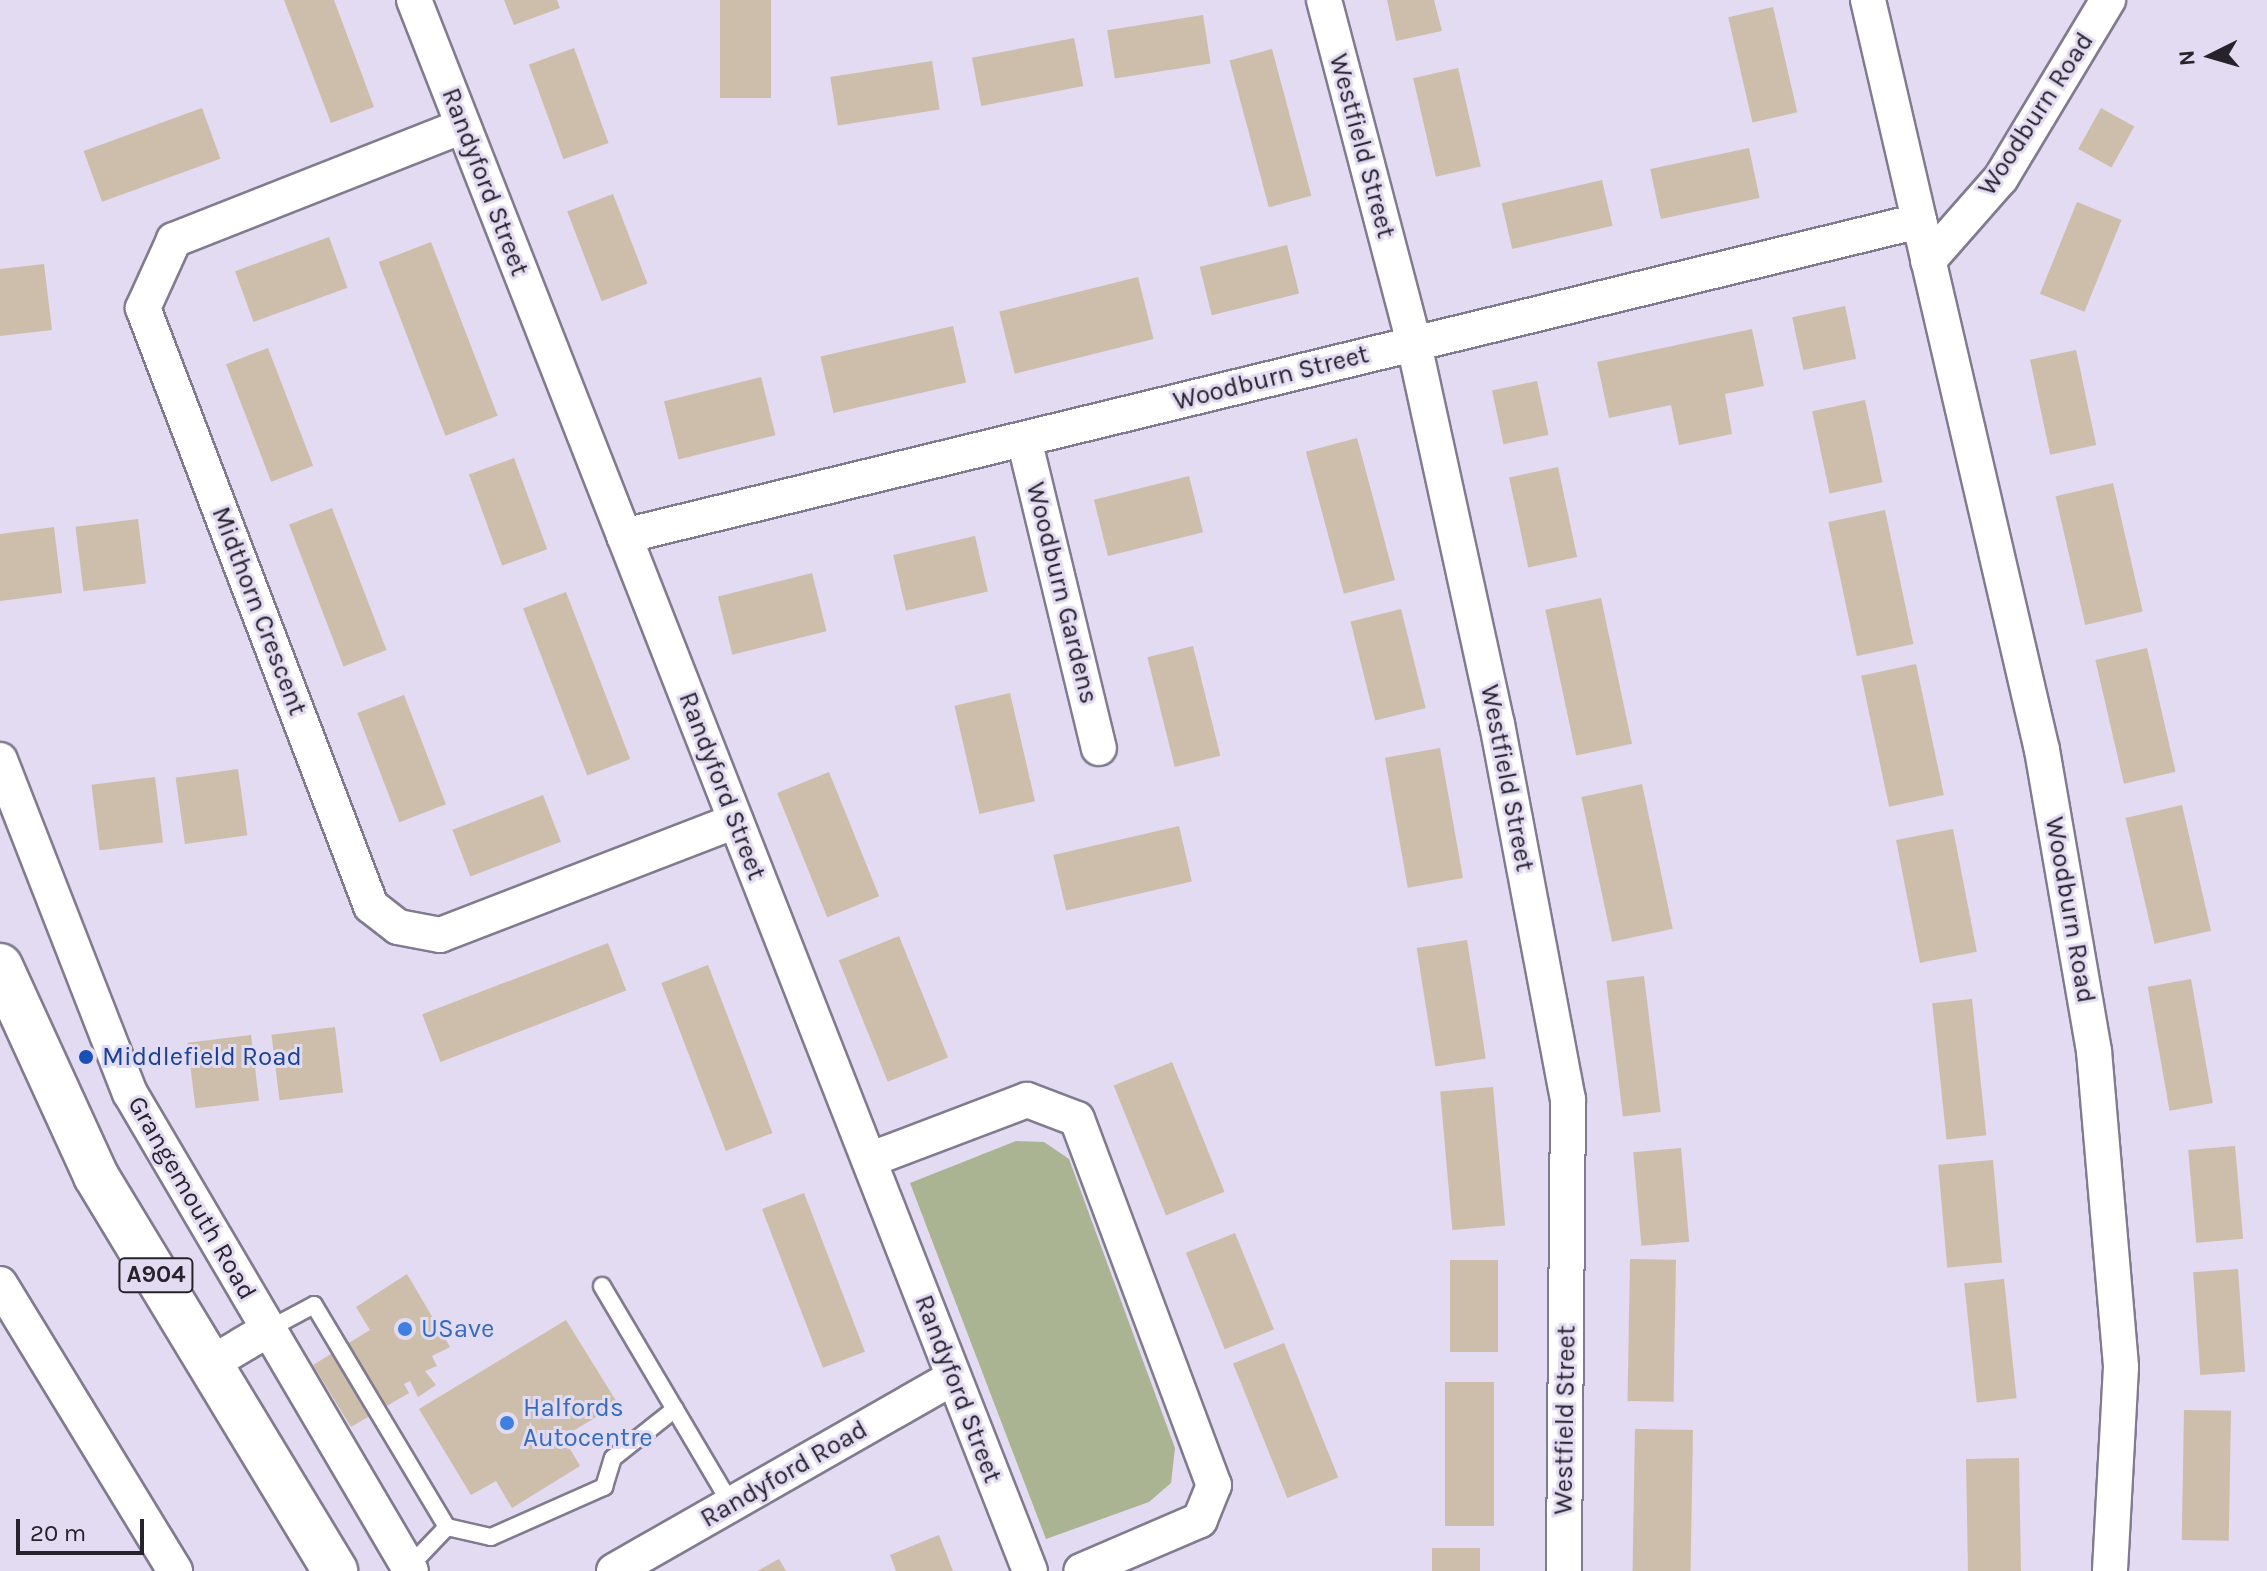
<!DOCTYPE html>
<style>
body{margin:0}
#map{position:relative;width:2267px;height:1571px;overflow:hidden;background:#e2dbf2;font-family:Karla,sans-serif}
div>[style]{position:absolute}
.green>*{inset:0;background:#aab392}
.building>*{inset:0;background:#ccbeaa;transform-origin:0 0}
.roads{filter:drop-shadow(2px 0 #817b8f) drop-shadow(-2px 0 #817b8f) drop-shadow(0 2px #817b8f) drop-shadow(0 -2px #817b8f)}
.service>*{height:16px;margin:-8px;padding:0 8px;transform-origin:8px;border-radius:8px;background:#fff}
.minor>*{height:34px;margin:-17px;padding:0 17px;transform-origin:17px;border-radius:17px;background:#fff}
.primary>*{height:44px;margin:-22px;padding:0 22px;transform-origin:22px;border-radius:22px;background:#fff}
.dots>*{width:22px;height:22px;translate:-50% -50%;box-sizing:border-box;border:4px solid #e2dbf2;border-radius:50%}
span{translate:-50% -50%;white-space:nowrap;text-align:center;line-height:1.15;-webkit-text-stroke:6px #e2dbf2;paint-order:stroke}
.shield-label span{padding:2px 6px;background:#e2dbf2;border:2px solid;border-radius:6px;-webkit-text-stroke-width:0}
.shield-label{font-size:24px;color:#26232c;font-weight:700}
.street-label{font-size:26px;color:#26232c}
.transit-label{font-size:26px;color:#164399}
.left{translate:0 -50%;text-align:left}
.shop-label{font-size:26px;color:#366cbe}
.north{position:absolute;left:2171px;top:16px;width:80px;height:80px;-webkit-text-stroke:6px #e2dbf2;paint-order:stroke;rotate:265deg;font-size:22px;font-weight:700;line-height:32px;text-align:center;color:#26232c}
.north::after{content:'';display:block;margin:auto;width:28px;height:36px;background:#26232c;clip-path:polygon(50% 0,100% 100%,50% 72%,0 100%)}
.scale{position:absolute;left:16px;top:1519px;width:128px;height:36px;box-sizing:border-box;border:4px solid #26232c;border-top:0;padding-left:10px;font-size:24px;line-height:28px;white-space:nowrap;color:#26232c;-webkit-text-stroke:6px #e2dbf2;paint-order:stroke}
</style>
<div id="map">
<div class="green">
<i style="clip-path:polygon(1016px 1141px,1044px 1142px,1069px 1159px,1175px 1448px,1171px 1483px,1149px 1502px,1046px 1539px,910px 1183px)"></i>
</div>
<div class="building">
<i style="clip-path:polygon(284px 0,334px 0,374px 107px,331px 123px)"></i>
<i style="clip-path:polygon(504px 0,557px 0,560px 8px,514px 25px)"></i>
<i style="left:720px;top:0;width:51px;height:98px"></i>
<i style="clip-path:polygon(1387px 0,1434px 0,1442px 31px,1396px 41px)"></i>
<i style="left:1773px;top:7px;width:108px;height:46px;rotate:77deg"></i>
<i style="left:1203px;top:15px;width:49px;height:97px;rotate:81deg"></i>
<i style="left:1074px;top:38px;width:49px;height:104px;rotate:79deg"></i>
<i style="left:574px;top:48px;width:101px;height:48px;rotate:70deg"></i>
<i style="left:1272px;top:49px;width:152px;height:44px;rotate:75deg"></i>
<i style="left:932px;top:61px;width:49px;height:103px;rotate:81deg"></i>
<i style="left:1458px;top:68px;width:101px;height:46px;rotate:77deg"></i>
<i style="left:202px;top:108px;width:54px;height:126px;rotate:70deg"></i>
<i style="left:2101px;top:108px;width:38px;height:47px;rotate:29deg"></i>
<i style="left:1749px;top:148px;width:51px;height:101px;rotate:78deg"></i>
<i style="left:1602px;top:180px;width:47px;height:103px;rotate:77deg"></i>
<i style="left:613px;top:194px;width:96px;height:49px;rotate:69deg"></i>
<i style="left:2077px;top:202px;width:48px;height:99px;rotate:22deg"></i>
<i style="left:329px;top:237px;width:54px;height:100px;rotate:70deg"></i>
<i style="left:431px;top:242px;width:186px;height:56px;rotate:69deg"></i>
<i style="left:1287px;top:245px;width:50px;height:90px;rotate:76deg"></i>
<i style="clip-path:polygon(44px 264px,52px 330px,0 336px,0 269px)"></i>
<i style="left:1138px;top:277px;width:64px;height:143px;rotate:76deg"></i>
<i style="left:1845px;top:306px;width:54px;height:54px;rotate:78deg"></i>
<i style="left:953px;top:326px;width:58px;height:136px;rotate:77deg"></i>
<i style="clip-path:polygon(1752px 329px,1764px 386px,1725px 394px,1732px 434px,1679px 445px,1671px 405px,1609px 418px,1597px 362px)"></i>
<i style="left:268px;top:348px;width:126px;height:45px;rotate:69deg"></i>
<i style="left:2076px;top:350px;width:97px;height:47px;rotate:78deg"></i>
<i style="left:761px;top:377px;width:60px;height:100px;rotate:76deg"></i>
<i style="left:1537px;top:381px;width:55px;height:46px;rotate:78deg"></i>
<i style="left:1865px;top:400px;width:84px;height:54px;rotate:78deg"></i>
<i style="left:1357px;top:438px;width:147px;height:53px;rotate:75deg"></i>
<i style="left:514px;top:458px;width:97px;height:48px;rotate:70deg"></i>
<i style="left:1558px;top:467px;width:92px;height:50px;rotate:78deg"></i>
<i style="left:1189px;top:476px;width:58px;height:98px;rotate:76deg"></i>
<i style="left:2113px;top:483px;width:132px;height:59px;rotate:77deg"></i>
<i style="left:332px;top:508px;width:152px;height:46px;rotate:69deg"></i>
<i style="left:1885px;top:510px;width:137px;height:58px;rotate:78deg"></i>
<i style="left:138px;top:519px;width:65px;height:63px;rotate:83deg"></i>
<i style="clip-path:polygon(54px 527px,62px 593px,0 601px,0 534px)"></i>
<i style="left:975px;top:536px;width:57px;height:84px;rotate:77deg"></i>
<i style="left:812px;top:573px;width:60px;height:97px;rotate:76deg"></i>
<i style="left:566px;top:592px;width:179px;height:46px;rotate:69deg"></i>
<i style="left:1601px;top:598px;width:149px;height:57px;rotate:78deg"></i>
<i style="left:1401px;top:609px;width:102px;height:52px;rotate:76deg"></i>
<i style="left:1193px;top:646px;width:113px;height:47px;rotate:76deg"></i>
<i style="left:2147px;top:648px;width:127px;height:53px;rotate:77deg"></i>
<i style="left:1916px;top:664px;width:134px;height:56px;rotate:78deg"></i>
<i style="left:1010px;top:693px;width:111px;height:57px;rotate:77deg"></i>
<i style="left:404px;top:695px;width:117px;height:50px;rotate:69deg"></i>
<i style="left:1440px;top:748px;width:132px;height:56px;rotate:80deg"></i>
<i style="left:238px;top:769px;width:67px;height:63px;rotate:82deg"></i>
<i style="left:829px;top:772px;width:134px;height:56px;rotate:68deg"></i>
<i style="left:155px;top:777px;width:66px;height:64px;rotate:83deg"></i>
<i style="left:1642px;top:784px;width:148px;height:62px;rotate:78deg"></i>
<i style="left:543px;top:795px;width:50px;height:97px;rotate:69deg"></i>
<i style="left:2182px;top:805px;width:129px;height:58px;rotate:77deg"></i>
<i style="left:1179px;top:826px;width:57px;height:129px;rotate:77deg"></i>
<i style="left:1953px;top:829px;width:125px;height:58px;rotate:79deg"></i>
<i style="left:899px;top:936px;width:131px;height:65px;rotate:68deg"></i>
<i style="left:1467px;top:940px;width:120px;height:51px;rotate:81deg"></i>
<i style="left:608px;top:943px;width:51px;height:199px;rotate:69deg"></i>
<i style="left:708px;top:965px;width:180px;height:50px;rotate:69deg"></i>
<i style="left:1644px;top:976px;width:137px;height:38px;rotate:83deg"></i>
<i style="left:2191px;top:979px;width:126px;height:44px;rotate:80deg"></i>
<i style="left:1972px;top:999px;width:137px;height:40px;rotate:84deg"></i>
<i style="left:335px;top:1027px;width:66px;height:64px;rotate:83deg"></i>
<i style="left:251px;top:1035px;width:66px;height:64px;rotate:83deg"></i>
<i style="left:1172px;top:1062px;width:140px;height:63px;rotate:68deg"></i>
<i style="left:1493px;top:1087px;width:139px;height:53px;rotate:85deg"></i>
<i style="left:2235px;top:1146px;width:93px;height:47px;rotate:85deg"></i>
<i style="left:1681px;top:1148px;width:94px;height:48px;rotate:85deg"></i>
<i style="left:1993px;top:1160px;width:103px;height:55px;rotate:85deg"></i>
<i style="left:804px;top:1193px;width:170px;height:45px;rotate:69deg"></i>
<i style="left:1235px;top:1233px;width:104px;height:53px;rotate:68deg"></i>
<i style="left:1630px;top:1259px;width:46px;height:142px;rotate:1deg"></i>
<i style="left:1450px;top:1260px;width:48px;height:92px"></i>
<i style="left:2238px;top:1269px;width:103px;height:45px;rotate:86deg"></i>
<i style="clip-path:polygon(407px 1274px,450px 1347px,432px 1356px,437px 1366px,425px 1371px,436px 1385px,418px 1397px,410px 1381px,404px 1384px,409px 1393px,351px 1427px,313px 1365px,370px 1330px,356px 1307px)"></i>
<i style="left:2004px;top:1279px;width:120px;height:40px;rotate:84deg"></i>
<i style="clip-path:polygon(566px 1320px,618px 1404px,563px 1437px,580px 1466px,512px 1508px,496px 1481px,471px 1495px,419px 1409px)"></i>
<i style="left:1284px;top:1343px;width:145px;height:55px;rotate:68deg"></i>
<i style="left:1445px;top:1382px;width:49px;height:144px"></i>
<i style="left:2184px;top:1410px;width:47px;height:130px;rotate:1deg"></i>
<i style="left:1635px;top:1429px;width:58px;height:142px;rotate:1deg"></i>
<i style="left:2019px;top:1458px;width:113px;height:53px;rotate:89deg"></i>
<i style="clip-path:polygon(939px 1535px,953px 1571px,896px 1571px,890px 1555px)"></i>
<i style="left:1432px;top:1548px;width:48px;height:23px"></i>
<i style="clip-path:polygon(779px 1559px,786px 1571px,757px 1571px)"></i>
</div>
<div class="roads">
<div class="service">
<i style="left:602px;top:1286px;width:253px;rotate:59.4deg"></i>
<i style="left:269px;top:1329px;width:51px;rotate:-28.1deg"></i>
<i style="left:314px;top:1305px;width:259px;rotate:59.1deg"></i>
<i style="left:447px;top:1527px;width:57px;rotate:133.6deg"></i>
<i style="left:447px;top:1527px;width:45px;rotate:12.8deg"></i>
<i style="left:491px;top:1537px;width:124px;rotate:-23.9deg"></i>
<i style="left:604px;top:1487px;width:30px;rotate:-73deg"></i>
<i style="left:613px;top:1458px;width:79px;rotate:-38.3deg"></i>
</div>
<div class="minor">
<i style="left:414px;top:0;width:1687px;rotate:68.59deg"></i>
<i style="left:1324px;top:0;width:356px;rotate:75.3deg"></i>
<i style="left:1414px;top:344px;width:389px;rotate:77.7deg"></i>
<i style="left:1497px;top:724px;width:382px;rotate:79.3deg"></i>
<i style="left:1568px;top:1099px;width:472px;rotate:90.5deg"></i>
<i style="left:1868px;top:0;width:770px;rotate:76.94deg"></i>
<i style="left:2042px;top:750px;width:305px;rotate:80.2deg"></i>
<i style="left:2094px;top:1051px;width:317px;rotate:85.1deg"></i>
<i style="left:2121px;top:1367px;width:204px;rotate:93.1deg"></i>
<i style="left:463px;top:126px;width:311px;rotate:158.5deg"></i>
<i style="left:174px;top:240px;width:75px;rotate:114.5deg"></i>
<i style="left:143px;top:308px;width:640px;rotate:69.13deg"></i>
<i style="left:371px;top:906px;width:34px;rotate:38deg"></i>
<i style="left:398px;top:927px;width:43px;rotate:10.8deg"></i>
<i style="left:440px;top:935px;width:317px;rotate:-21.1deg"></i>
<i style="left:1928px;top:261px;width:111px;rotate:-48.7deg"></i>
<i style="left:2001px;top:178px;width:208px;rotate:-59deg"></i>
<i style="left:1024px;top:439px;width:318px;rotate:76.4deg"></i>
<i style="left:624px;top:536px;width:1333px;rotate:-13.67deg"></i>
<i style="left:0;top:760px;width:357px;rotate:68.7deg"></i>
<i style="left:130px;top:1093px;width:554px;rotate:59.55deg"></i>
<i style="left:869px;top:1160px;width:169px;rotate:-20.8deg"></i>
<i style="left:1027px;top:1100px;width:53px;rotate:20.8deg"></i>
<i style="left:1077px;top:1119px;width:391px;rotate:69.5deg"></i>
<i style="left:1214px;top:1485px;width:38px;rotate:112deg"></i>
<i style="left:1200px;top:1520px;width:129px;rotate:156.8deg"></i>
<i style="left:0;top:1284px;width:336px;rotate:58.6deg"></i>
<i style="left:210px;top:1364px;width:69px;rotate:-30.7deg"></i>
<i style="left:614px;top:1571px;width:391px;rotate:-29.7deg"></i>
</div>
<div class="primary">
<i style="left:0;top:966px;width:231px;rotate:65.4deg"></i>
<i style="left:96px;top:1176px;width:462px;rotate:58.8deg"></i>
</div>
</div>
<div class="dots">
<i style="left:86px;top:1057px;background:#1a4fb4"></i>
<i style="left:405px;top:1329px;background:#3f7fe0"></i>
<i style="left:507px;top:1423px;background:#3f7fe0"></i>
</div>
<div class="shield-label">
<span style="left:156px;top:1275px">A904</span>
</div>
<div class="street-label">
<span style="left:2036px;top:114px;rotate:-57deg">Woodburn Road</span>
<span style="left:1362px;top:146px;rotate:75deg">Westfield Street</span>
<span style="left:485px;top:182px;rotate:69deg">Randyford Street</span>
<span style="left:1271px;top:378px;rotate:-14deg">Woodburn Street</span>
<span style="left:1062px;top:593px;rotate:76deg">Woodburn Gardens</span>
<span style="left:259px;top:611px;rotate:69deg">Midthorn Crescent</span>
<span style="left:1507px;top:778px;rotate:79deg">Westfield Street</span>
<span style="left:722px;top:786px;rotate:69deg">Randyford Street</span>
<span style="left:2070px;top:910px;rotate:80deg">Woodburn Road</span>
<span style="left:192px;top:1198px;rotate:60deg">Grangemouth Road</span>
<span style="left:958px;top:1389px;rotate:69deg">Randyford Street</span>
<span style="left:1565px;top:1420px;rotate:-89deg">Westfield Street</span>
<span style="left:784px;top:1474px;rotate:-30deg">Randyford Road</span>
</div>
<div class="transit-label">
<span class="left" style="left:102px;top:1057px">Middlefield Road</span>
</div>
<div class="shop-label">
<span class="left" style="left:421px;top:1329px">USave</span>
<span class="left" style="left:523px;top:1423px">Halfords<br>Autocentre</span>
</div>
<div class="north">N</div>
<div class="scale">20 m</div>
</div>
